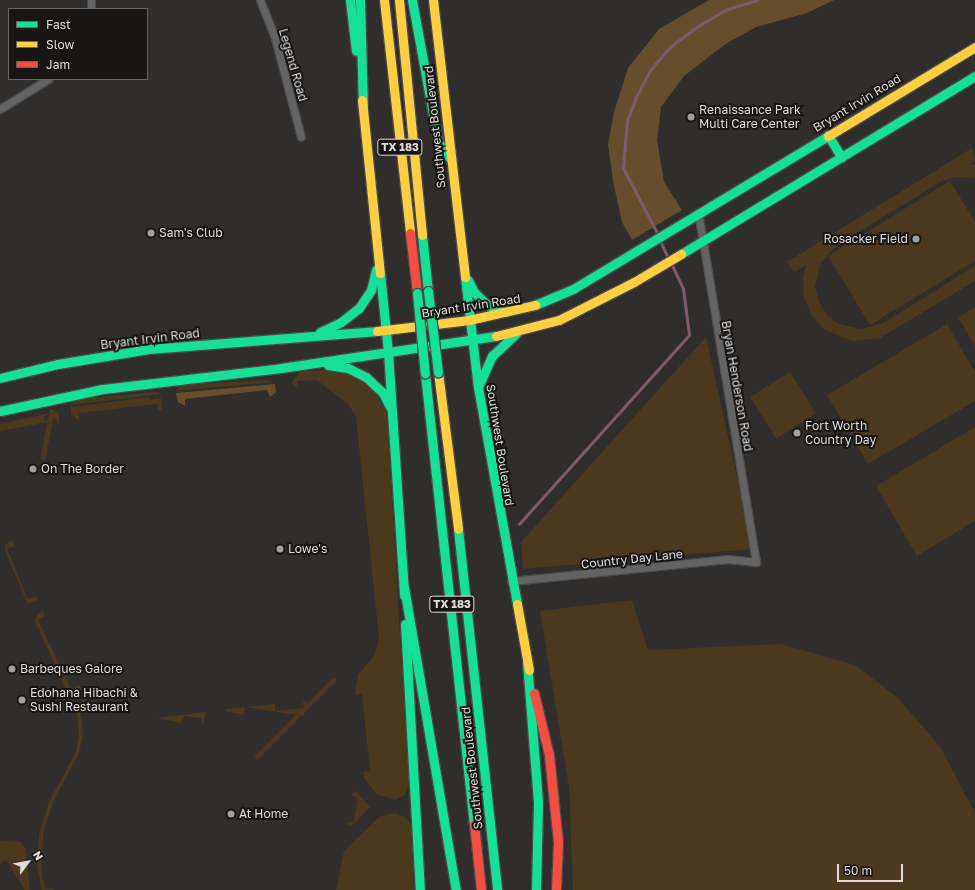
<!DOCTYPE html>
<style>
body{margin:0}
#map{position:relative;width:975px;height:890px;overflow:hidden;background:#302e2d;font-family:"Golos Text",sans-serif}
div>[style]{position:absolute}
.green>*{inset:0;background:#4b381d;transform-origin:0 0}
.forest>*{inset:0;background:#664e2d}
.stream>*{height:2.5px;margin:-1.25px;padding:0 1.25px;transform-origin:1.25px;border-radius:1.25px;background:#80596d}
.roads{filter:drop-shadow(1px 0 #4c4a49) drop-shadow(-1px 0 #4c4a49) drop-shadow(0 1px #4c4a49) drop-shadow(0 -1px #4c4a49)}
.street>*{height:7px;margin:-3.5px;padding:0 3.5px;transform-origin:3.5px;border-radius:3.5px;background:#646363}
.fast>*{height:9px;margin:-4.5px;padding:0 4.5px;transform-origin:4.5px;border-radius:4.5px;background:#16e098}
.slow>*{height:9px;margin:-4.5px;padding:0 4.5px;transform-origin:4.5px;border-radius:4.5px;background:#ffcf43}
.jam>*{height:9px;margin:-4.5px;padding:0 4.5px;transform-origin:4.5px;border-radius:4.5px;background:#f24e42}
.bridges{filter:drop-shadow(1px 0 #4c4a49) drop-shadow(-1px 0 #4c4a49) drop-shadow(0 1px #4c4a49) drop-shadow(0 -1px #4c4a49)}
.fast-bridge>*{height:9px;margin:-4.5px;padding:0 4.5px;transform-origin:4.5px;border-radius:4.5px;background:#16e098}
.dots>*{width:11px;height:11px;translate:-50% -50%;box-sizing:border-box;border:2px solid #171615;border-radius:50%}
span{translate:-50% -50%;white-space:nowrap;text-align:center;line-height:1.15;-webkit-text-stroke:4px #171615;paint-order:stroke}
.shield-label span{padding:1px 3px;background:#171615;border:1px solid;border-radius:3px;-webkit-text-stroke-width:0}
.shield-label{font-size:11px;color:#dfdddc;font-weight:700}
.street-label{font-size:12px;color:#dfdddc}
.poi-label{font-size:12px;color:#dfdddc}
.left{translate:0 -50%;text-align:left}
.right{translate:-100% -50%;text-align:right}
.legend{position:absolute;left:8px;top:8px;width:140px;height:72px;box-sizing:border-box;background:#171615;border:1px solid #676665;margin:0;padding:5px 7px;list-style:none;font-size:12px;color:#dfdddc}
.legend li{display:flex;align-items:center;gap:8px;height:20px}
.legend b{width:20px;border:1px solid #676665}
.north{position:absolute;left:8px;top:842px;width:40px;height:40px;-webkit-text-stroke:3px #171615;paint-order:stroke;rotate:58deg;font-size:11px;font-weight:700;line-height:16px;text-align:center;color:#dfdddc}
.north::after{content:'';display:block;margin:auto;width:14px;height:18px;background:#dfdddc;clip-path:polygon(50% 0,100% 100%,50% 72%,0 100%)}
.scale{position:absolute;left:837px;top:864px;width:66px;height:18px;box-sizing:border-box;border:2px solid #dfdddc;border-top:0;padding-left:5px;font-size:12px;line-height:14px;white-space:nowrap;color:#dfdddc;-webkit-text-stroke:3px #171615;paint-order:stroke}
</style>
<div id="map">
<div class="green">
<i style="clip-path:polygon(972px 148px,975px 161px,970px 164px,975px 165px,975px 178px,956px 177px,942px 181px,836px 246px,820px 264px,815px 287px,819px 302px,827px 315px,839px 324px,861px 329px,883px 323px,975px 266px,975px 281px,880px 338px,852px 341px,825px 330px,812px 316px,804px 297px,803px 277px,806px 265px,794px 272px,787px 262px)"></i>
<i style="clip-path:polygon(950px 181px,975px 222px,975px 261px,870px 325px,828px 256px)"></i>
<i style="clip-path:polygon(975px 307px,975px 346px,958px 317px)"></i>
<i style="clip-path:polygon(947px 324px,975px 372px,975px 401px,868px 464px,827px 395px)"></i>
<i style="clip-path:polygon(706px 337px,753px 549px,523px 569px,521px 542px)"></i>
<i style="clip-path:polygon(321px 370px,336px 370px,356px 376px,377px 394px,387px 414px,409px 785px,405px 795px,395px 800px,376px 794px,365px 779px,363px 772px,370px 771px,362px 694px,355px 694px,358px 675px,375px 654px,379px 638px,356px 417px,349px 405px,317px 380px,297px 381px,297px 387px,291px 383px,300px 372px)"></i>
<i style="left:790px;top:372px;width:49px;height:47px;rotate:58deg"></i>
<i style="clip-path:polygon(267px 380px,274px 382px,176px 391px,181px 385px)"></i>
<i style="clip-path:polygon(156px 392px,161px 394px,71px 405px,77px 399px)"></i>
<i style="clip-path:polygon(149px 397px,149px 400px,161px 398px,162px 411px,158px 410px,157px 404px,79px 413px,79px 420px,71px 414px,71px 407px)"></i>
<i style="left:50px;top:409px;width:5px;height:51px;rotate:11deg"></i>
<i style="clip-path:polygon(56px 411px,59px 415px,59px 425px,56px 419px,46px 419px)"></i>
<i style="clip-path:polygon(55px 412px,44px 416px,45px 420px,54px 421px,0 431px,0 424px)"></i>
<i style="clip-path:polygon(975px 427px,975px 521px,917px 556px,876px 486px)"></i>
<i style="clip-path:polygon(12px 540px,15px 546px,7px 549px,28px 599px,36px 596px,38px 600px,29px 603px,26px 600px,5px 550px,5px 545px)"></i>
<i style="clip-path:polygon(632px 600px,648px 650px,781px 644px,855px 665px,898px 698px,941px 748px,975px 813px,975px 890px,573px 890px,569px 787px,540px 611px)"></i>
<i style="clip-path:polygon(43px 611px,45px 616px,38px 620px,71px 689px,80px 685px,82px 690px,72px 692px,65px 687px,35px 621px,37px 615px)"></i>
<i style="left:334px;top:677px;width:4px;height:113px;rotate:45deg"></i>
<i style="clip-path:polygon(85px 699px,89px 707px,80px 710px,83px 734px,79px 753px,54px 800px,44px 829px,41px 862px,42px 877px,46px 889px,53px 888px,54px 890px,42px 890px,37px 866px,39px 835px,49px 802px,76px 752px,79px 733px,76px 707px)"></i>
<i style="clip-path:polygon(303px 701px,307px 701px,304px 716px,246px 707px,275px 704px,275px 711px,304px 708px)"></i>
<i style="clip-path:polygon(245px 707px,244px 715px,225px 711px,226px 709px)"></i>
<i style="clip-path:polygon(206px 712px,203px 725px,201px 718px,184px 716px,182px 723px,156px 718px)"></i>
<i style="clip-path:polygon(356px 791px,370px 807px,354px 824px,350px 826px,347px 822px,354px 822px,358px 797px,351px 795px)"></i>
<i style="clip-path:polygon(395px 813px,405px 817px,411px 824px,414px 890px,336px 890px,344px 851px,379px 817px)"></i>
<i style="clip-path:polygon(12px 840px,20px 842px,25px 848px,30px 890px,25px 890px,6px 860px,0 864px,0 841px)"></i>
</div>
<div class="forest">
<i style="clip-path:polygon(709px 0,834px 0,807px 13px,756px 27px,727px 43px,684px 76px,661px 107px,657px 140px,664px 182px,682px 210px,632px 240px,622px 222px,613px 181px,608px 144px,614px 112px,628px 68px,659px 29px)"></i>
<i style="clip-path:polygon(275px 384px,276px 392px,270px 397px,267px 390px,185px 399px,185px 406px,178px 402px,176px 393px)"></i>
</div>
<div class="stream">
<i style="left:658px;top:235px;width:76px;rotate:-117.6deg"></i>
<i style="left:623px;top:168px;width:47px;rotate:-85.1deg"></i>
<i style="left:627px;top:121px;width:28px;rotate:-69deg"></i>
<i style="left:637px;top:95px;width:30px;rotate:-62deg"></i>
<i style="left:651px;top:69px;width:29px;rotate:-49deg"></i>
<i style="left:670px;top:47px;width:35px;rotate:-37deg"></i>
<i style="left:698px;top:26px;width:34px;rotate:-30deg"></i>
<i style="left:728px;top:9px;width:30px;rotate:-17deg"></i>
<i style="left:660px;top:240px;width:19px;rotate:65deg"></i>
<i style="left:519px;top:524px;width:254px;rotate:-48deg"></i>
<i style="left:689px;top:335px;width:46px;rotate:-97.4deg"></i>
<i style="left:683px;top:289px;width:29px;rotate:-115deg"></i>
</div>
<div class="roads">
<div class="street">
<i style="left:91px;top:0;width:9px;rotate:90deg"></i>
<i style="left:260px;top:0;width:41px;rotate:68.5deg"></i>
<i style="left:275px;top:38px;width:102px;rotate:75.3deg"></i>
<i style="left:0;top:109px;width:57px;rotate:-32deg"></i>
<i style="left:511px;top:581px;width:218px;rotate:-5.8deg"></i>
<i style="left:728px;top:559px;width:28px;rotate:6deg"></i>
<i style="left:756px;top:562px;width:354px;rotate:-99.4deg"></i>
</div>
<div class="fast">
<i style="left:350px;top:0;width:51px;rotate:83.3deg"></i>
<i style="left:360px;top:0;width:107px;rotate:88.4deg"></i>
<i style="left:412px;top:0;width:144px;rotate:79.6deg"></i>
<i style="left:438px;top:142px;width:20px;rotate:53deg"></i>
<i style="left:828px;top:135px;width:26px;rotate:59deg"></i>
<i style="left:422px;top:235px;width:56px;rotate:83.9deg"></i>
<i style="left:681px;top:254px;width:344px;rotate:-31.2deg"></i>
<i style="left:380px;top:273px;width:79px;rotate:84.2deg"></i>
<i style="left:388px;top:352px;width:244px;rotate:86.2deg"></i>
<i style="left:465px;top:277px;width:111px;rotate:83.3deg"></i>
<i style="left:478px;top:387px;width:220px;rotate:79.8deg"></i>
<i style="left:468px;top:280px;width:13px;rotate:63deg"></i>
<i style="left:474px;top:292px;width:14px;rotate:45deg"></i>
<i style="left:484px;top:302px;width:17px;rotate:33deg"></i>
<i style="left:498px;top:311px;width:8px;rotate:7deg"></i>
<i style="left:535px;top:305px;width:41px;rotate:-22.8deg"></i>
<i style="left:573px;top:289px;width:297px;rotate:-31deg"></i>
<i style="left:320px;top:332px;width:23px;rotate:-25deg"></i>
<i style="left:341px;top:322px;width:23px;rotate:-38deg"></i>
<i style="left:359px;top:308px;width:22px;rotate:-56deg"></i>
<i style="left:371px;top:290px;width:21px;rotate:-76deg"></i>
<i style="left:328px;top:365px;width:20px;rotate:9deg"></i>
<i style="left:348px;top:368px;width:20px;rotate:27deg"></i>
<i style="left:366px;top:377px;width:23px;rotate:43deg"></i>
<i style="left:383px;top:393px;width:16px;rotate:63deg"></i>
<i style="left:425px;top:374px;width:453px;rotate:83.8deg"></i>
<i style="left:0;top:378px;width:60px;rotate:-13.6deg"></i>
<i style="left:58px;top:364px;width:92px;rotate:-9.4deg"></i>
<i style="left:149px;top:349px;width:229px;rotate:-4.5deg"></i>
<i style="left:479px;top:385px;width:32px;rotate:-66deg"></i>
<i style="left:492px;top:356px;width:33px;rotate:-43deg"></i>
<i style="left:0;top:411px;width:105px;rotate:-12.1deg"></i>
<i style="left:103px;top:389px;width:179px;rotate:-6.7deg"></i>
<i style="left:281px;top:368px;width:217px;rotate:-8.5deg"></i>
<i style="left:458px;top:529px;width:363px;rotate:83.8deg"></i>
<i style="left:404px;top:587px;width:307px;rotate:80.3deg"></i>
<i style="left:405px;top:624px;width:266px;rotate:86.8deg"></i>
<i style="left:527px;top:662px;width:141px;rotate:85.5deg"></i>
<i style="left:538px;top:803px;width:87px;rotate:91.3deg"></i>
</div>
<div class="slow">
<i style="left:384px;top:0;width:234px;rotate:83.6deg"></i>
<i style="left:399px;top:0;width:236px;rotate:84.4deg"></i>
<i style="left:433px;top:0;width:279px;rotate:83.4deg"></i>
<i style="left:362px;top:100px;width:174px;rotate:84.1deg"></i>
<i style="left:828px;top:136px;width:172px;rotate:-31.2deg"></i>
<i style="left:377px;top:331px;width:93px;rotate:-6.8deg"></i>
<i style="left:469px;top:320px;width:68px;rotate:-12.8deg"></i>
<i style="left:496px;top:336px;width:65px;rotate:-14.3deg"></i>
<i style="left:559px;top:320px;width:84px;rotate:-26.9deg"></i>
<i style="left:634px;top:282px;width:55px;rotate:-30.8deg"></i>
<i style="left:438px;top:372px;width:158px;rotate:82.7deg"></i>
<i style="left:517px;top:604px;width:67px;rotate:79.7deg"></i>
</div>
<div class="jam">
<i style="left:410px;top:233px;width:60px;rotate:83.3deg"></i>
<i style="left:534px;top:693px;width:64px;rotate:76.4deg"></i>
<i style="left:549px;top:755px;width:87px;rotate:84.1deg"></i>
<i style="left:558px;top:842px;width:48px;rotate:92.4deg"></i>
<i style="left:474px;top:824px;width:66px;rotate:83.9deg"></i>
</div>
</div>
<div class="bridges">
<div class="fast-bridge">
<i style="left:428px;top:291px;width:82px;rotate:83deg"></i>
<i style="left:417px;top:293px;width:81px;rotate:84.4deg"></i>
</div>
</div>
<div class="dots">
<i style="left:691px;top:117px;background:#a2a09f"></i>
<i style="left:151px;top:233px;background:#a2a09f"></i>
<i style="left:916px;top:239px;background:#a2a09f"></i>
<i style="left:797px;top:433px;background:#a2a09f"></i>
<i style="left:33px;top:469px;background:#a2a09f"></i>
<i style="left:280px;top:549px;background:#a2a09f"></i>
<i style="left:12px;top:669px;background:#a2a09f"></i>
<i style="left:22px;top:700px;background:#a2a09f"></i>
<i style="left:231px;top:814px;background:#a2a09f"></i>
</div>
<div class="shield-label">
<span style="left:400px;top:147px">TX 183</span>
<span style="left:452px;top:604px">TX 183</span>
</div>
<div class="street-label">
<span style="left:293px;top:65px;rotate:74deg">Legend Road</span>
<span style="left:857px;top:103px;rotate:-31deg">Bryant Irvin Road</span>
<span style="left:435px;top:127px;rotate:-96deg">Southwest Boulevard</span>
<span style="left:471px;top:306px;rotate:-9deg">Bryant Irvin Road</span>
<span style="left:150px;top:339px;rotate:-7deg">Bryant Irvin Road</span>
<span style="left:737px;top:386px;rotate:80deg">Bryan Henderson Road</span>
<span style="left:500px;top:445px;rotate:81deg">Southwest Boulevard</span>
<span style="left:632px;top:559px;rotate:-6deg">Country Day Lane</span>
<span style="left:472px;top:768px;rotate:-96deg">Southwest Boulevard</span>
</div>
<div class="poi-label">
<span class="left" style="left:699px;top:117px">Renaissance Park<br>Multi Care Center</span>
<span class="left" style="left:159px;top:233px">Sam's Club</span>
<span class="right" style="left:908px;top:239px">Rosacker Field</span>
<span class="left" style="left:805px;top:433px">Fort Worth<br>Country Day</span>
<span class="left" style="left:41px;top:469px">On The Border</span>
<span class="left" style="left:288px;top:549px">Lowe's</span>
<span class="left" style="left:20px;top:669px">Barbeques Galore</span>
<span class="left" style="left:30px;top:700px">Edohana Hibachi &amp;<br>Sushi Restaurant</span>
<span class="left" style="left:239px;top:814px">At Home</span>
</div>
<ul class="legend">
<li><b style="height:5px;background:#16e098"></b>Fast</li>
<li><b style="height:5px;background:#ffcf43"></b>Slow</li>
<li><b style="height:5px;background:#f24e42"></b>Jam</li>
</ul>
<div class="north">N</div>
<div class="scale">50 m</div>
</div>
